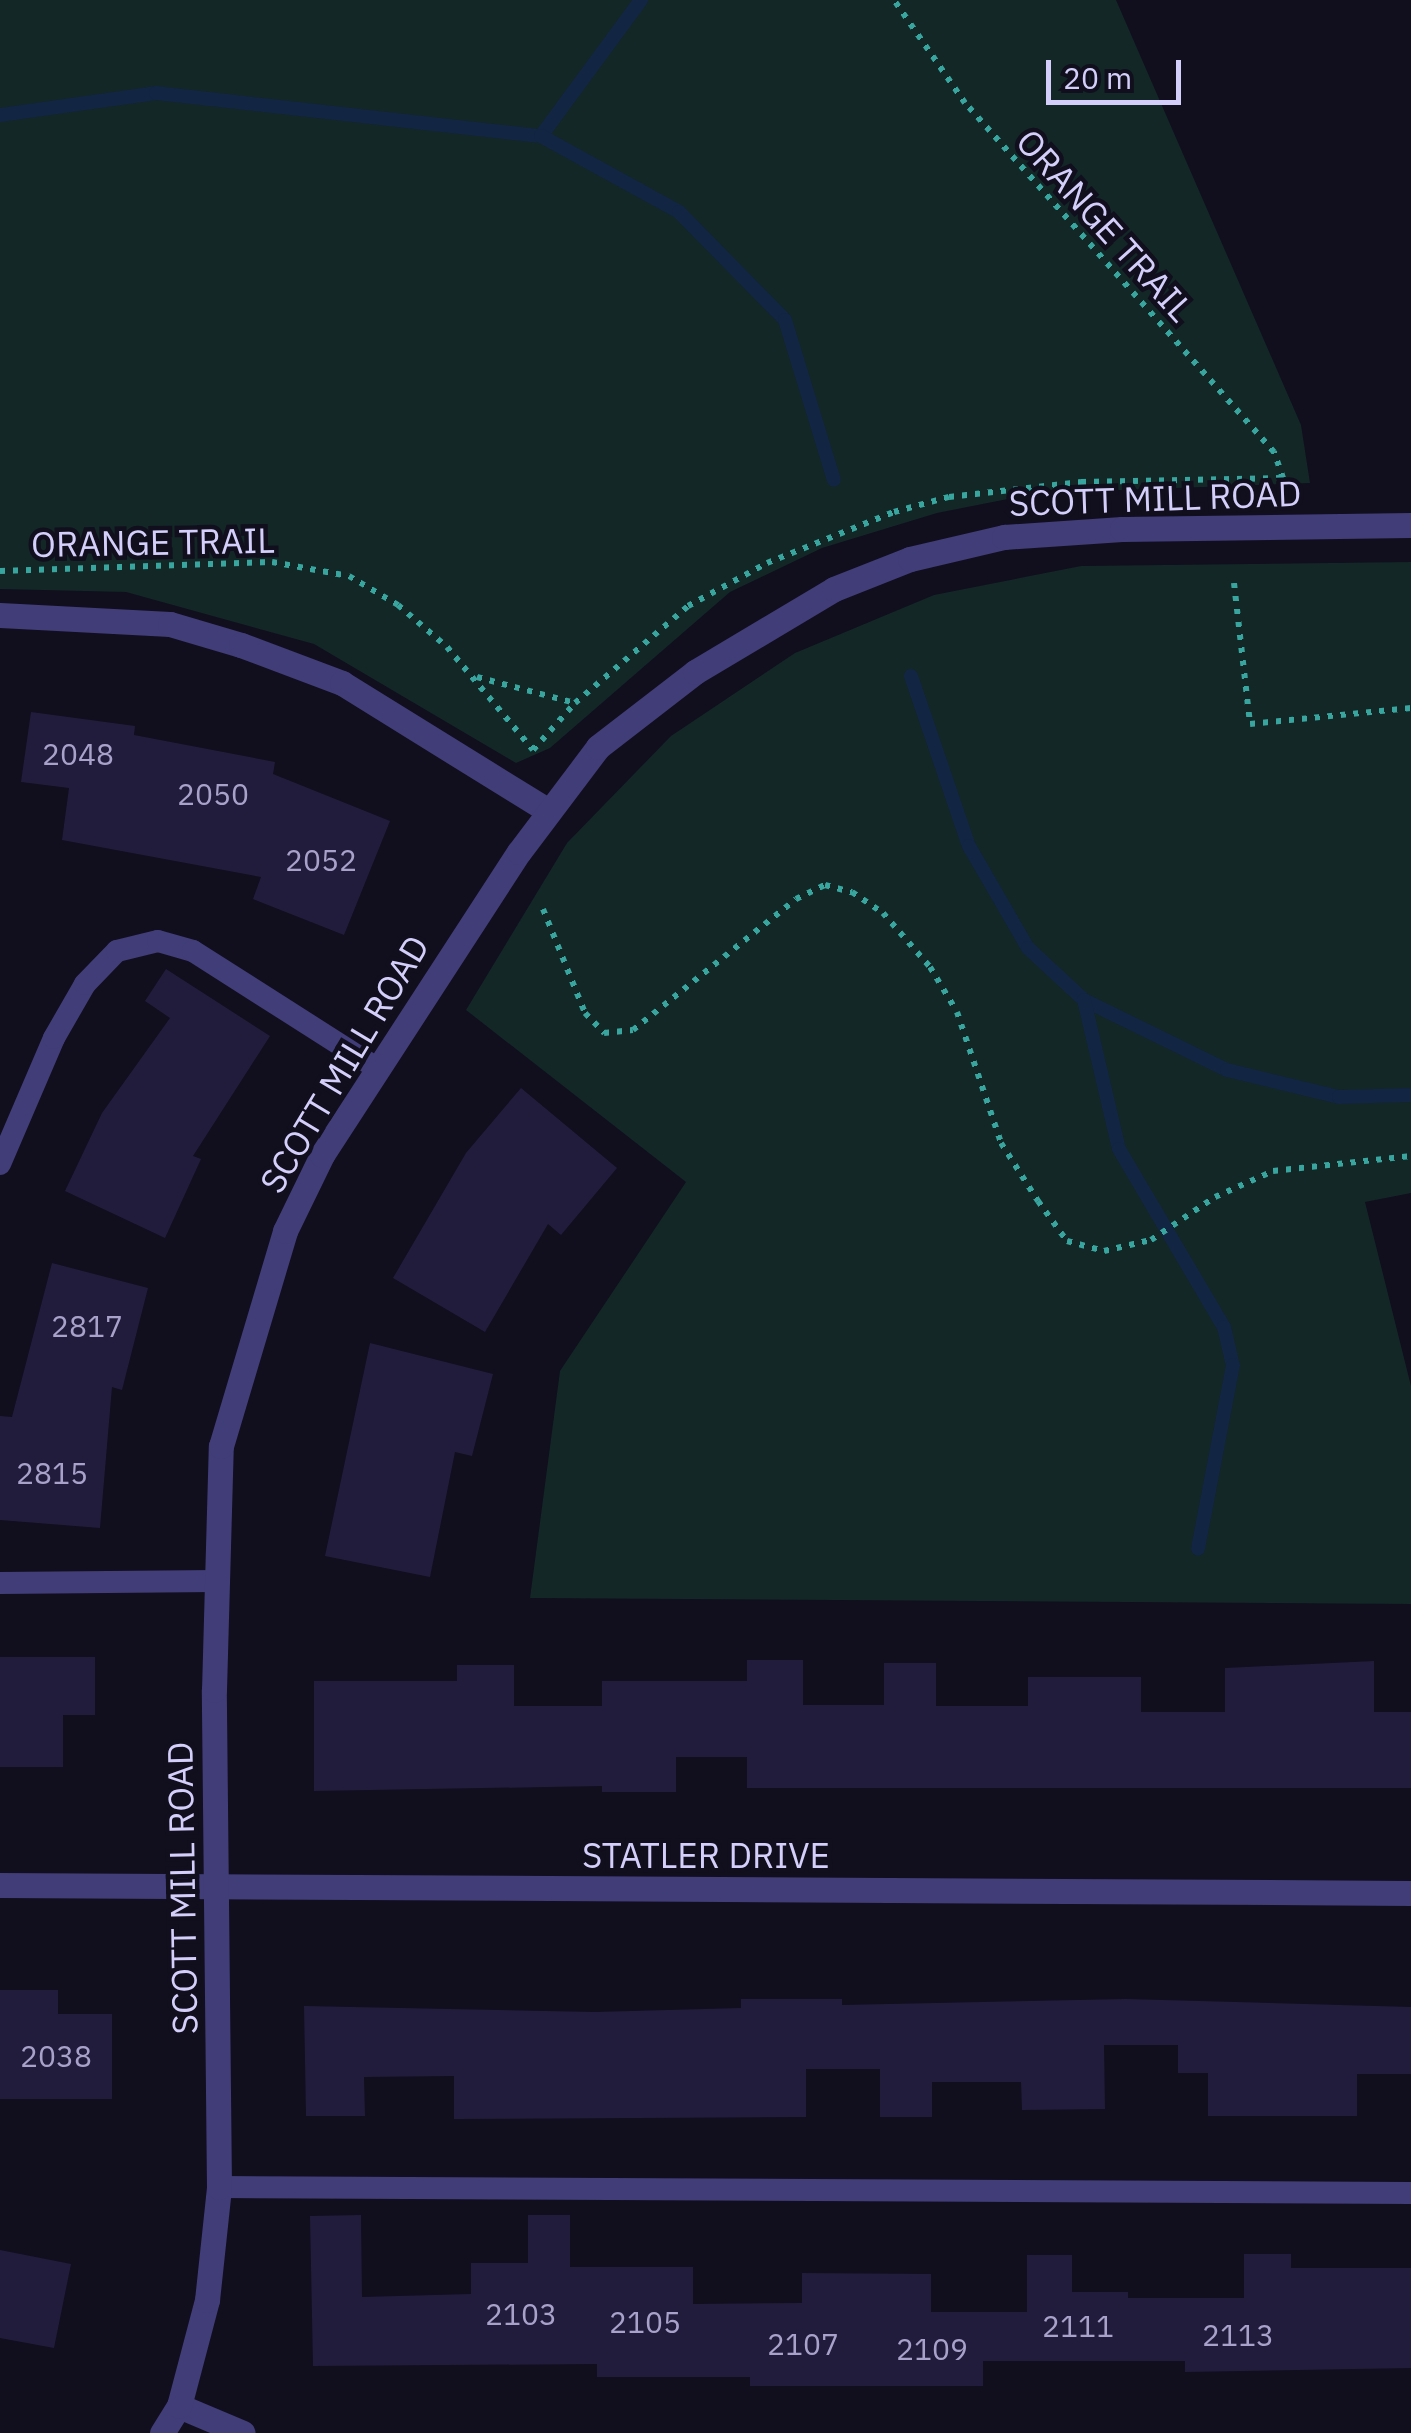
<!DOCTYPE html>
<style>
body{margin:0}
#map{position:relative;width:1411px;height:2433px;overflow:hidden;background:#110e1d;font-family:"IBM Plex Sans",sans-serif}
div>[style]{position:absolute}
.green>*{inset:0;background:#122726}
.stream>*{height:14px;margin:-7px;padding:0 7px;transform-origin:7px;border-radius:7px;background:#122542}
.building>*{inset:0;background:#221c3c}
.path>*{height:6px;margin-top:-3px;transform-origin:0;background:repeating-linear-gradient(90deg,#39a59f 0 5px,transparent 0 13px)}
.service>*{height:22px;margin:-11px;padding:0 11px;transform-origin:11px;border-radius:11px;background:#403d78}
.minor>*{height:25px;margin:-12.5px;padding:0 12.5px;transform-origin:12.5px;border-radius:12.5px;background:#403d78}
.tertiary>*{height:25px;margin:-12.5px;padding:0 12.5px;transform-origin:12.5px;border-radius:12.5px;background:#403d78}
span{translate:-50% -50%;white-space:nowrap;text-align:center;line-height:1.15;-webkit-text-stroke:9px #110e1d;paint-order:stroke}
.number-label{font-size:30px;color:#a8a2ca}
.number-label span{-webkit-text-stroke-width:0}
.street-label{font-size:35px;color:#d4cffa}
.scale{position:absolute;left:1046px;top:60px;width:135px;height:45px;box-sizing:border-box;border:5px solid #d4cffa;border-top:0;padding-left:12px;font-size:30px;line-height:35px;white-space:nowrap;color:#d4cffa;-webkit-text-stroke:8px #110e1d;paint-order:stroke}
</style>
<div id="map">
<div class="green">
<i style="clip-path:polygon(0 0,1116px 0,1301px 425px,1310px 483px,1038px 493px,937px 513px,822px 548px,730px 592px,550px 748px,516px 763px,314px 644px,126px 592px,0 589px)"></i>
<i style="clip-path:polygon(1411px 562px,1411px 1193px,1365px 1202px,1411px 1386px,1411px 1604px,530px 1598px,560px 1371px,686px 1182px,466px 1010px,567px 843px,671px 736px,795px 653px,934px 595px,1081px 566px)"></i>
</div>
<div class="stream">
<i style="left:0;top:115px;width:158px;rotate:-8deg"></i>
<i style="left:156px;top:93px;width:387px;rotate:6.4deg"></i>
<i style="left:541px;top:136px;width:169px;rotate:-53.7deg"></i>
<i style="left:541px;top:136px;width:158px;rotate:28.8deg"></i>
<i style="left:679px;top:212px;width:151px;rotate:45.5deg"></i>
<i style="left:785px;top:320px;width:167px;rotate:73deg"></i>
<i style="left:911px;top:676px;width:180px;rotate:71.2deg"></i>
<i style="left:969px;top:846px;width:118px;rotate:60deg"></i>
<i style="left:1028px;top:948px;width:76px;rotate:42.9deg"></i>
<i style="left:1084px;top:1000px;width:159px;rotate:26.1deg"></i>
<i style="left:1227px;top:1070px;width:115px;rotate:13.6deg"></i>
<i style="left:1339px;top:1097px;width:72px;rotate:-1.6deg"></i>
<i style="left:1084px;top:1000px;width:153px;rotate:76.8deg"></i>
<i style="left:1119px;top:1149px;width:207px;rotate:59.5deg"></i>
<i style="left:1224px;top:1327px;width:39px;rotate:77deg"></i>
<i style="left:1233px;top:1365px;width:187px;rotate:100.8deg"></i>
</div>
<div class="building">
<i style="clip-path:polygon(31px 712px,135px 726px,134px 735px,275px 762px,273px 774px,390px 821px,344px 935px,253px 899px,261px 877px,62px 840px,69px 788px,21px 782px)"></i>
<i style="clip-path:polygon(166px 969px,270px 1036px,193px 1156px,201px 1159px,165px 1238px,65px 1191px,102px 1113px,170px 1018px,145px 1001px)"></i>
<i style="clip-path:polygon(521px 1088px,617px 1168px,561px 1235px,548px 1224px,485px 1332px,393px 1278px,466px 1153px)"></i>
<i style="clip-path:polygon(52px 1263px,148px 1288px,122px 1390px,112px 1387px,100px 1528px,0 1520px,0 1416px,12px 1417px)"></i>
<i style="clip-path:polygon(370px 1343px,493px 1374px,472px 1456px,455px 1452px,430px 1577px,325px 1556px)"></i>
<i style="clip-path:polygon(0 1657px,95px 1657px,95px 1715px,63px 1715px,63px 1767px,0 1767px)"></i>
<i style="clip-path:polygon(747px 1660px,803px 1660px,803px 1705px,884px 1705px,884px 1663px,936px 1663px,936px 1706px,1028px 1706px,1028px 1677px,1141px 1677px,1141px 1712px,1225px 1712px,1225px 1668px,1374px 1661px,1374px 1712px,1411px 1712px,1411px 1788px,747px 1788px,747px 1757px,676px 1757px,676px 1792px,602px 1792px,602px 1786px,314px 1791px,314px 1681px,457px 1681px,457px 1665px,514px 1665px,514px 1706px,602px 1706px,602px 1681px,747px 1681px)"></i>
<i style="clip-path:polygon(0 1990px,58px 1990px,58px 2014px,112px 2014px,112px 2099px,0 2099px)"></i>
<i style="clip-path:polygon(741px 1999px,842px 1999px,842px 2005px,1126px 1999px,1411px 2007px,1411px 2074px,1357px 2074px,1357px 2116px,1208px 2116px,1208px 2073px,1178px 2073px,1178px 2045px,1104px 2045px,1105px 2109px,1022px 2110px,1021px 2082px,932px 2082px,932px 2117px,880px 2117px,880px 2069px,806px 2069px,806px 2117px,454px 2119px,454px 2076px,364px 2077px,365px 2116px,306px 2116px,304px 2006px,595px 2012px,741px 2008px)"></i>
<i style="clip-path:polygon(361px 2215px,362px 2297px,471px 2294px,471px 2263px,528px 2263px,528px 2215px,570px 2215px,570px 2267px,693px 2267px,693px 2304px,802px 2303px,802px 2273px,931px 2274px,931px 2312px,1027px 2312px,1027px 2255px,1072px 2255px,1072px 2292px,1128px 2292px,1128px 2298px,1244px 2298px,1244px 2254px,1291px 2254px,1291px 2268px,1411px 2268px,1411px 2368px,1185px 2372px,1185px 2361px,983px 2361px,983px 2386px,750px 2386px,750px 2377px,597px 2377px,597px 2364px,313px 2366px,310px 2216px)"></i>
<i style="clip-path:polygon(0 2250px,71px 2264px,54px 2348px,0 2338px)"></i>
</div>
<div class="path">
<i style="left:0;top:571px;width:272px;rotate:-1.9deg"></i>
<i style="left:272px;top:562px;width:78px;rotate:10.3deg"></i>
<i style="left:349px;top:576px;width:57px;rotate:30.6deg"></i>
<i style="left:398px;top:605px;width:65px;rotate:40.6deg"></i>
<i style="left:447px;top:647px;width:134px;rotate:50.1deg"></i>
<i style="left:533px;top:750px;width:63px;rotate:-48.2deg"></i>
<i style="left:575px;top:703px;width:149px;rotate:-40.6deg"></i>
<i style="left:688px;top:606px;width:90px;rotate:-28.6deg"></i>
<i style="left:767px;top:563px;width:137px;rotate:-21.9deg"></i>
<i style="left:894px;top:512px;width:57px;rotate:-15.3deg"></i>
<i style="left:949px;top:497px;width:133px;rotate:-6.5deg"></i>
<i style="left:1081px;top:482px;width:202px;rotate:-1.1deg"></i>
<i style="left:1283px;top:478px;width:28px;rotate:-109deg"></i>
<i style="left:1274px;top:452px;width:466px;rotate:-131.5deg"></i>
<i style="left:965px;top:103px;width:125px;rotate:-124.6deg"></i>
<i style="left:1234px;top:583px;width:142px;rotate:83.5deg"></i>
<i style="left:1250px;top:724px;width:162px;rotate:-5.7deg"></i>
<i style="left:477px;top:677px;width:101px;rotate:14.9deg"></i>
<i style="left:543px;top:909px;width:112px;rotate:68deg"></i>
<i style="left:585px;top:1013px;width:28px;rotate:46deg"></i>
<i style="left:604px;top:1033px;width:29px;rotate:-6deg"></i>
<i style="left:633px;top:1030px;width:209px;rotate:-38.8deg"></i>
<i style="left:796px;top:899px;width:32px;rotate:-26deg"></i>
<i style="left:825px;top:885px;width:28px;rotate:15deg"></i>
<i style="left:852px;top:892px;width:37px;rotate:34deg"></i>
<i style="left:883px;top:913px;width:72px;rotate:49deg"></i>
<i style="left:930px;top:967px;width:52px;rotate:59deg"></i>
<i style="left:957px;top:1012px;width:138px;rotate:71.4deg"></i>
<i style="left:1001px;top:1143px;width:69px;rotate:57.5deg"></i>
<i style="left:1038px;top:1201px;width:49px;rotate:54.1deg"></i>
<i style="left:1067px;top:1241px;width:38px;rotate:15deg"></i>
<i style="left:1104px;top:1251px;width:48px;rotate:-13.2deg"></i>
<i style="left:1151px;top:1240px;width:77px;rotate:-33.9deg"></i>
<i style="left:1215px;top:1197px;width:64px;rotate:-24.1deg"></i>
<i style="left:1273px;top:1171px;width:139px;rotate:-6.2deg"></i>
</div>
<div class="service">
<i style="left:0;top:1164px;width:137px;rotate:-66.8deg"></i>
<i style="left:54px;top:1038px;width:62px;rotate:-60.1deg"></i>
<i style="left:85px;top:984px;width:46px;rotate:-45.9deg"></i>
<i style="left:117px;top:951px;width:42px;rotate:-13.7deg"></i>
<i style="left:158px;top:941px;width:36px;rotate:16deg"></i>
<i style="left:193px;top:951px;width:219px;rotate:32.5deg"></i>
<i style="left:0;top:1583px;width:216px;rotate:-0.5deg"></i>
<i style="left:219px;top:2187px;width:1192px;rotate:0.29deg"></i>
</div>
<div class="minor">
<i style="left:0;top:615px;width:170px;rotate:3deg"></i>
<i style="left:170px;top:624px;width:74px;rotate:16.5deg"></i>
<i style="left:241px;top:645px;width:108px;rotate:20.6deg"></i>
<i style="left:342px;top:683px;width:241px;rotate:31.8deg"></i>
<i style="left:0;top:1885px;width:1411px;rotate:0.32deg"></i>
<i style="left:179px;top:2406px;width:69px;rotate:22.9deg"></i>
</div>
<div class="tertiary">
<i style="left:162px;top:2433px;width:32px;rotate:-58deg"></i>
<i style="left:179px;top:2406px;width:110px;rotate:-75.2deg"></i>
<i style="left:207px;top:2300px;width:114px;rotate:-83.9deg"></i>
<i style="left:219px;top:2187px;width:497px;rotate:-90.6deg"></i>
<i style="left:214px;top:1690px;width:244px;rotate:-88.4deg"></i>
<i style="left:221px;top:1446px;width:224px;rotate:-73.4deg"></i>
<i style="left:285px;top:1231px;width:85px;rotate:-64deg"></i>
<i style="left:322px;top:1155px;width:361px;rotate:-57deg"></i>
<i style="left:519px;top:852px;width:131px;rotate:-53deg"></i>
<i style="left:598px;top:747px;width:123px;rotate:-37.7deg"></i>
<i style="left:695px;top:672px;width:162px;rotate:-30.8deg"></i>
<i style="left:834px;top:589px;width:82px;rotate:-21.5deg"></i>
<i style="left:910px;top:559px;width:97px;rotate:-13.2deg"></i>
<i style="left:1004px;top:537px;width:118px;rotate:-3.9deg"></i>
<i style="left:1122px;top:529px;width:289px;rotate:-0.8deg"></i>
</div>
<div class="number-label">
<span style="left:78px;top:754px">2048</span>
<span style="left:213px;top:794px">2050</span>
<span style="left:321px;top:860px">2052</span>
<span style="left:87px;top:1326px">2817</span>
<span style="left:52px;top:1473px">2815</span>
<span style="left:56px;top:2056px">2038</span>
<span style="left:521px;top:2314px">2103</span>
<span style="left:645px;top:2322px">2105</span>
<span style="left:1078px;top:2326px">2111</span>
<span style="left:1238px;top:2335px">2113</span>
<span style="left:803px;top:2344px">2107</span>
<span style="left:932px;top:2349px">2109</span>
</div>
<div class="street-label">
<span style="left:1105px;top:225px;rotate:48deg">ORANGE TRAIL</span>
<span style="left:1155px;top:498px;rotate:-2deg">SCOTT MILL ROAD</span>
<span style="left:153px;top:542px;rotate:-1deg">ORANGE TRAIL</span>
<span style="left:344px;top:1064px;rotate:-59deg">SCOTT MILL ROAD</span>
<span style="left:706px;top:1855px">STATLER DRIVE</span>
<span style="left:182px;top:1888px;rotate:-91deg">SCOTT MILL ROAD</span>
</div>
<div class="scale">20 m</div>
</div>
